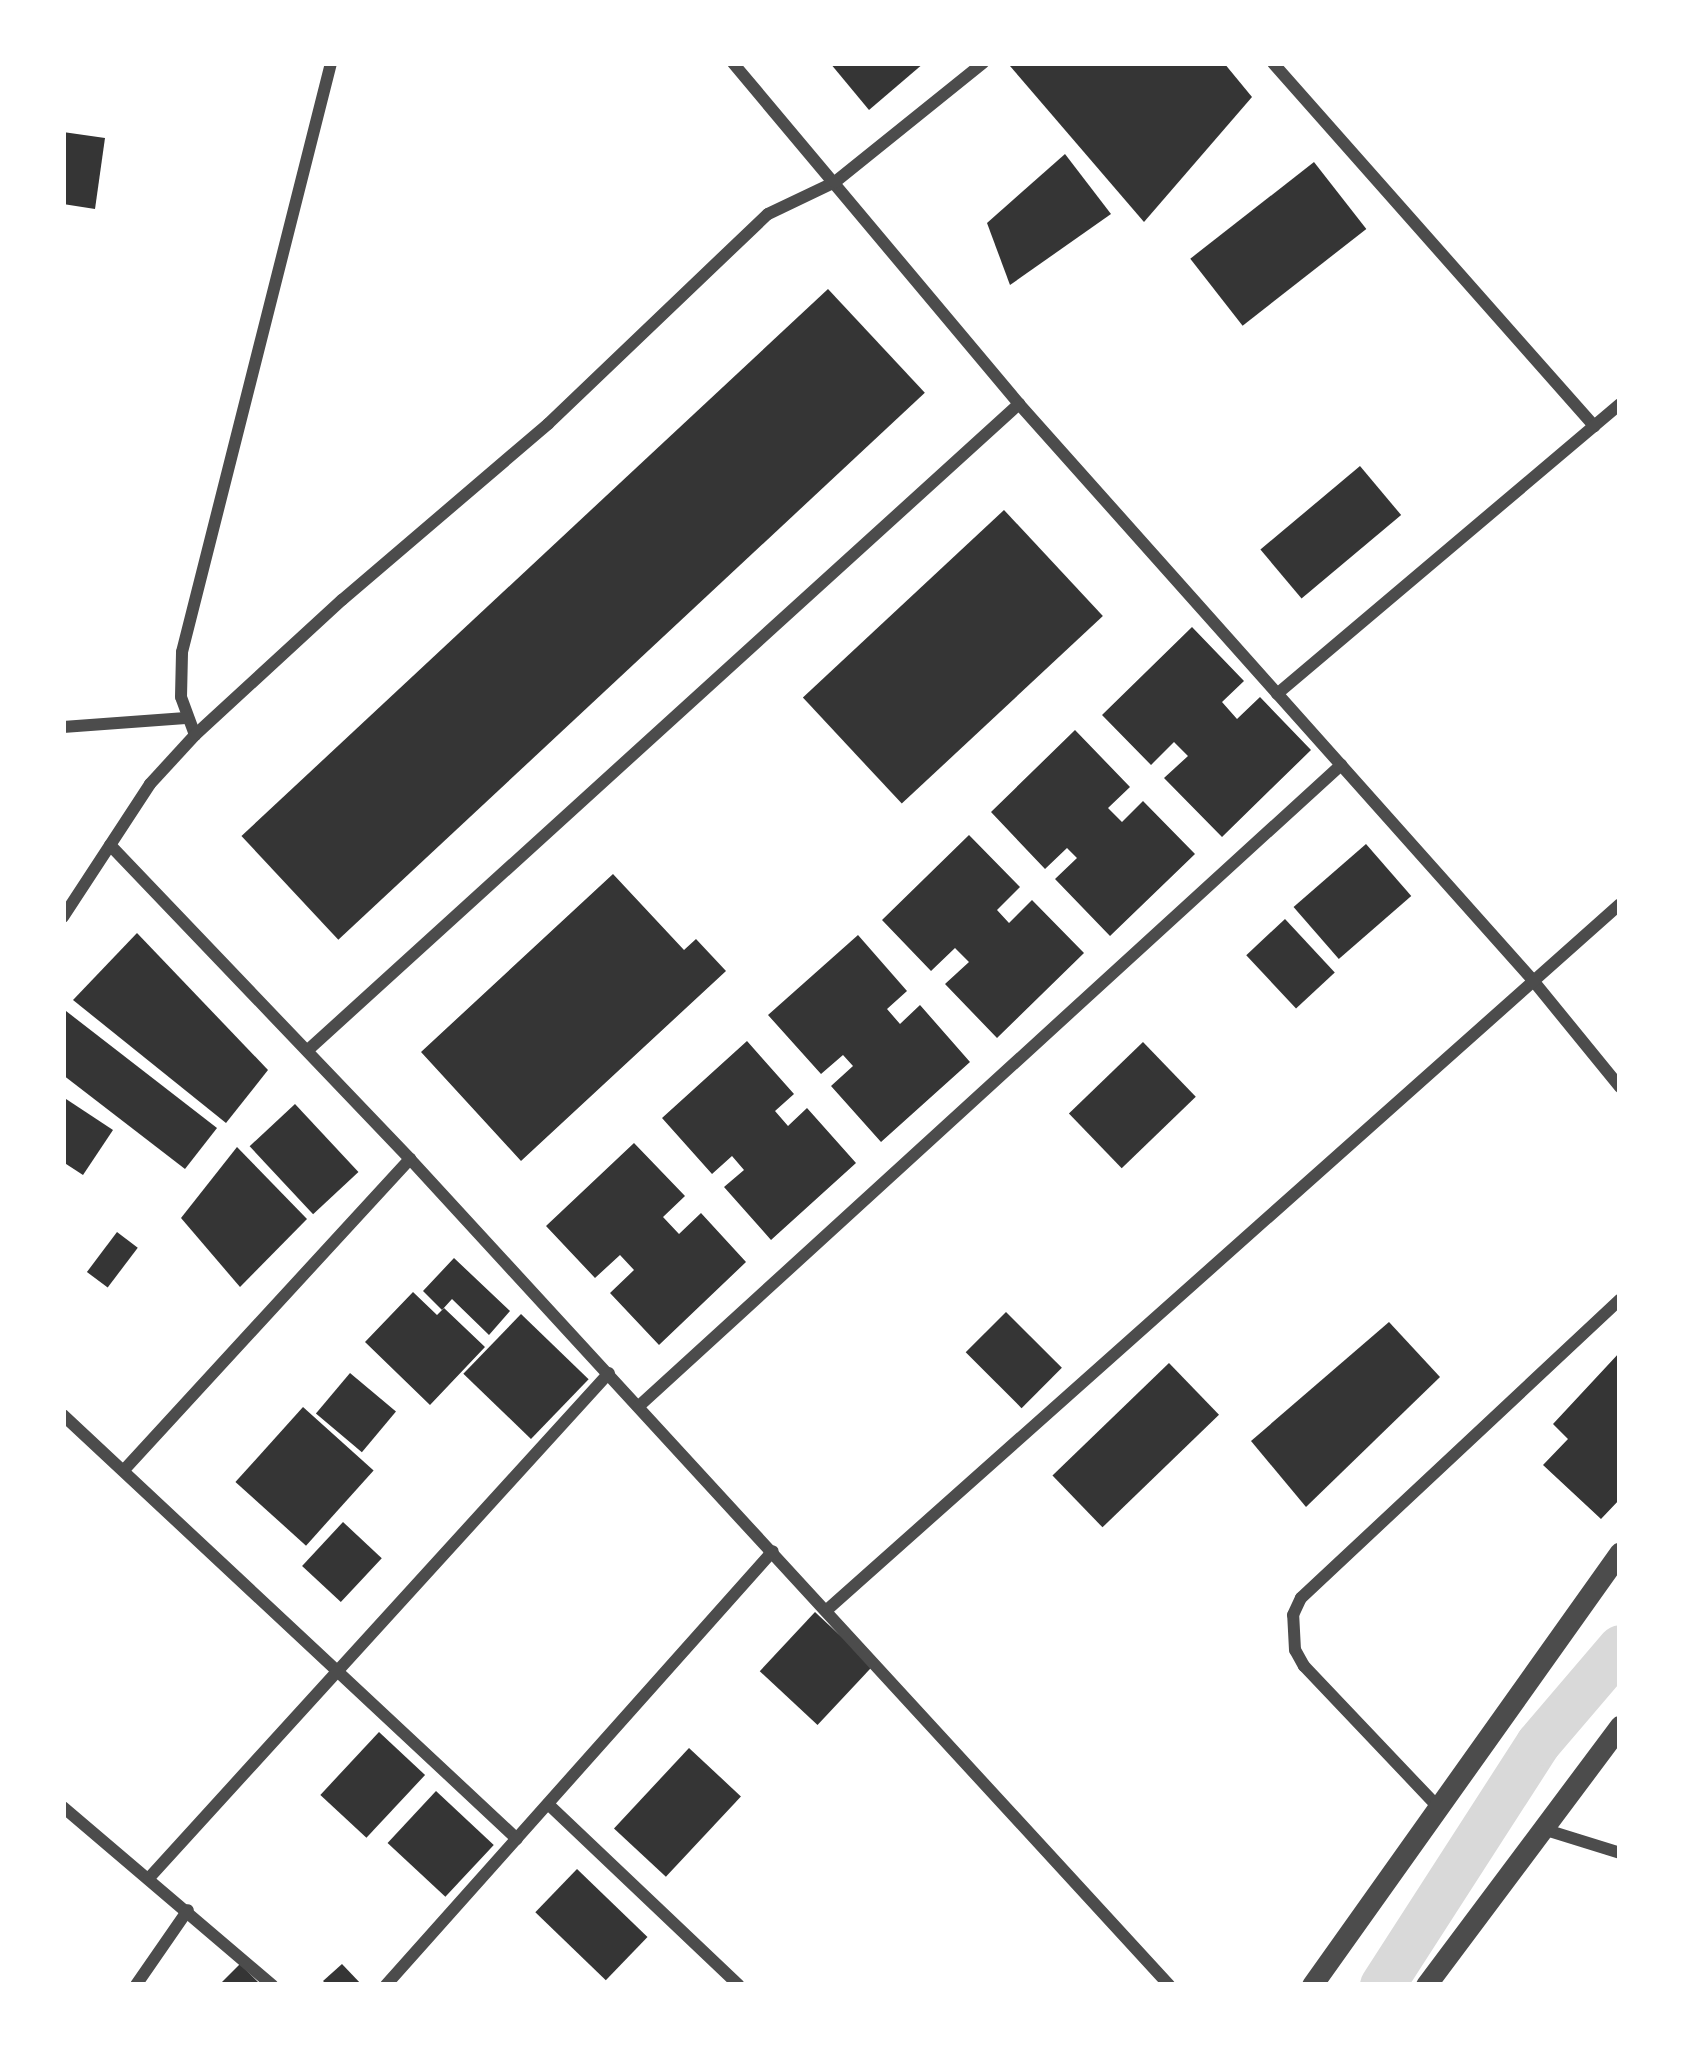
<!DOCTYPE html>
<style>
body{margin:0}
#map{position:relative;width:1683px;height:2048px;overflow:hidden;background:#fff;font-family:"Libre Baskerville",serif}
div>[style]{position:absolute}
.canal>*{height:45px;margin:-22.5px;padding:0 22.5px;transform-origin:22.5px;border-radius:22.5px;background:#d9d9d9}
.building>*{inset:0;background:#353535;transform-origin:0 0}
.minor>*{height:12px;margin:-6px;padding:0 6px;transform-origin:6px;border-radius:6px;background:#4c4c4c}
.tertiary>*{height:21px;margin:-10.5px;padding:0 10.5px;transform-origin:10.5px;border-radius:10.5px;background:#4c4c4c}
span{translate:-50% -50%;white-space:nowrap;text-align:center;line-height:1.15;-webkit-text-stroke:9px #fff;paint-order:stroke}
.frame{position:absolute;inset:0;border:66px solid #fff;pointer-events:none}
</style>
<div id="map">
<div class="canal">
<i style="left:1382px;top:1985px;width:288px;rotate:-57.2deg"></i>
<i style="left:1538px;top:1743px;width:126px;rotate:-49.5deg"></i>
</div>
<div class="building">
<i style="clip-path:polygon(830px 63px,924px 63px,869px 110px)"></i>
<i style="clip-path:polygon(1014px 63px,1224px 63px,1252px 97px,1144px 222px,1010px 66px)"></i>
<i style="clip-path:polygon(63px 132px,105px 138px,95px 209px,63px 204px)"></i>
<i style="clip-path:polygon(1065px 154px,1111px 214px,1010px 285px,987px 223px)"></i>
<i style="left:1314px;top:162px;width:85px;height:157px;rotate:52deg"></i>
<i style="left:828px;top:289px;width:142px;height:802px;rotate:47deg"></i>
<i style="left:1360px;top:466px;width:64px;height:130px;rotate:50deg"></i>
<i style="left:1004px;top:510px;width:145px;height:275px;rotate:47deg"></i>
<i style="clip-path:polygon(1192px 627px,1244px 681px,1222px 702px,1237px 719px,1260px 697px,1311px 750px,1222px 837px,1164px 778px,1188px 756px,1174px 742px,1151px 765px,1102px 715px)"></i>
<i style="clip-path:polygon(1075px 730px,1130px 787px,1108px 808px,1122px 822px,1143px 801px,1195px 854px,1110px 936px,1055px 879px,1077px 858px,1067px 848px,1045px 869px,991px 812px)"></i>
<i style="clip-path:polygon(969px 835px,1020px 887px,997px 910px,1009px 923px,1032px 900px,1084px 953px,997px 1038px,945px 984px,969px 962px,955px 948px,931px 971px,882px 920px)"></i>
<i style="left:1366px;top:844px;width:69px;height:96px;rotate:49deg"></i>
<i style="clip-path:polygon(613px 874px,684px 950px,696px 939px,726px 971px,521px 1161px,421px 1052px)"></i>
<i style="left:1285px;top:919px;width:73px;height:53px;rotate:47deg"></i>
<i style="clip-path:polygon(137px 933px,268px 1070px,226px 1123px,73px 1000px)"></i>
<i style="clip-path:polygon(858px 935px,907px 991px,887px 1009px,900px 1024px,920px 1005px,970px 1062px,881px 1142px,831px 1086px,853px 1066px,843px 1055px,821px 1074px,768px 1015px)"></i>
<i style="clip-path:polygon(66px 1011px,217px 1128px,185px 1169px,63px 1075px)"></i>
<i style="clip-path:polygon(747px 1041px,794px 1094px,775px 1111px,788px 1126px,807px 1108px,856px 1163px,771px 1240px,724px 1187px,744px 1170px,732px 1156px,712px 1174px,662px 1118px)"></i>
<i style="left:1143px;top:1042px;width:76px;height:103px;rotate:46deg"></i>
<i style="clip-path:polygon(63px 1097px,113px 1130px,83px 1175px,63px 1162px)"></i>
<i style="left:295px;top:1104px;width:93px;height:62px;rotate:47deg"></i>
<i style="clip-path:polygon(634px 1143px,685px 1196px,663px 1217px,679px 1234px,701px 1213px,746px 1262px,659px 1345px,610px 1293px,634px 1270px,620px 1255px,595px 1278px,546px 1226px)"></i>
<i style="clip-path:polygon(237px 1147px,307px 1219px,240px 1287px,181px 1218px)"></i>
<i style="left:117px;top:1232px;width:26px;height:50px;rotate:37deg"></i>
<i style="clip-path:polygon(454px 1258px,510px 1311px,489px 1335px,452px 1299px,442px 1310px,423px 1291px)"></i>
<i style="clip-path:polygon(413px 1292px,437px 1315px,444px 1308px,485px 1347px,430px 1405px,365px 1342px)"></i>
<i style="left:1006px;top:1312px;width:79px;height:57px;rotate:45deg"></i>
<i style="left:521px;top:1314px;width:94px;height:83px;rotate:44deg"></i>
<i style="clip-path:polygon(1389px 1322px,1440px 1377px,1306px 1507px,1251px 1441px)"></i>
<i style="clip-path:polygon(1620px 1352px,1620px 1499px,1601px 1519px,1543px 1465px,1568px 1439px,1553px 1424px)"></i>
<i style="left:1169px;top:1363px;width:72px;height:162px;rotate:46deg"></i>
<i style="left:350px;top:1373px;width:60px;height:53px;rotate:40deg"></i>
<i style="left:303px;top:1407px;width:95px;height:101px;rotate:42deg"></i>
<i style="left:343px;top:1522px;width:53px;height:60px;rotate:43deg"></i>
<i style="left:815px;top:1612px;width:79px;height:81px;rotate:43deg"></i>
<i style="left:379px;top:1732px;width:63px;height:86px;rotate:43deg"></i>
<i style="left:689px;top:1748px;width:71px;height:110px;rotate:43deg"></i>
<i style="left:436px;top:1791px;width:79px;height:71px;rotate:43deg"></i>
<i style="left:577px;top:1869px;width:98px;height:60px;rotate:44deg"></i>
<i style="clip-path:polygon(240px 1964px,261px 1985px,219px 1985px)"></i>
<i style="clip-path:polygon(342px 1964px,362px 1985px,327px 1985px,323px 1981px)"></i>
</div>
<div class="minor">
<i style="left:733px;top:63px;width:445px;rotate:50deg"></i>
<i style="left:1019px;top:404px;width:769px;rotate:48.27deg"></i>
<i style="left:1531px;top:978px;width:141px;rotate:50.8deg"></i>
<i style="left:1273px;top:63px;width:485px;rotate:48.5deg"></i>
<i style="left:1277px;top:694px;width:449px;rotate:-40.2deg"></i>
<i style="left:63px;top:727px;width:123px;rotate:-4.2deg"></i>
<i style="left:195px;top:735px;width:40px;rotate:-110.2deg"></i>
<i style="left:181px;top:697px;width:45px;rotate:-88.7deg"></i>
<i style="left:182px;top:652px;width:608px;rotate:-75.8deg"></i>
<i style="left:110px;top:845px;width:434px;rotate:46.3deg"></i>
<i style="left:410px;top:1159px;width:1122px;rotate:47.42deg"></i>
<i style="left:63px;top:917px;width:159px;rotate:-56.8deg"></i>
<i style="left:150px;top:784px;width:67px;rotate:-47.4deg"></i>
<i style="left:195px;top:735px;width:200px;rotate:-42.6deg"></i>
<i style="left:342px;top:600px;width:271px;rotate:-40.5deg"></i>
<i style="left:548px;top:424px;width:304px;rotate:-43.7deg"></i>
<i style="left:768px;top:214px;width:74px;rotate:-25.5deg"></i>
<i style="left:835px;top:182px;width:190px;rotate:-38.8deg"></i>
<i style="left:308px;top:1050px;width:961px;rotate:-42.26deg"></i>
<i style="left:639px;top:1406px;width:951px;rotate:-42.4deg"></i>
<i style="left:63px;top:1415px;width:621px;rotate:43.04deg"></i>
<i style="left:124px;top:1470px;width:423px;rotate:-47.4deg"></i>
<i style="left:828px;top:1609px;width:1060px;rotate:-41.67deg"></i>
<i style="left:548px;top:1804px;width:263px;rotate:43.5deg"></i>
<i style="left:63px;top:1807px;width:275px;rotate:40.4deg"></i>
<i style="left:1438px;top:1807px;width:195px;rotate:-133.5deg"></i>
<i style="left:1304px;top:1666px;width:18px;rotate:-119deg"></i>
<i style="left:1295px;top:1650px;width:35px;rotate:-93deg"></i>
<i style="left:1293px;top:1615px;width:19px;rotate:-65deg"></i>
<i style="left:1301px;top:1598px;width:437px;rotate:-43.1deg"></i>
<i style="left:1543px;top:1829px;width:81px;rotate:17.3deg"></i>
<i style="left:149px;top:1878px;width:683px;rotate:-47.67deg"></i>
<i style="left:136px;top:1985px;width:91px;rotate:-55.3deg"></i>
<i style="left:386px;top:1985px;width:581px;rotate:-48.28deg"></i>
</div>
<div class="tertiary">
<i style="left:1312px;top:1985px;width:531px;rotate:-54.58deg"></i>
<i style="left:1426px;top:1985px;width:324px;rotate:-53.2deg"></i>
</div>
<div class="frame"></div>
</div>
